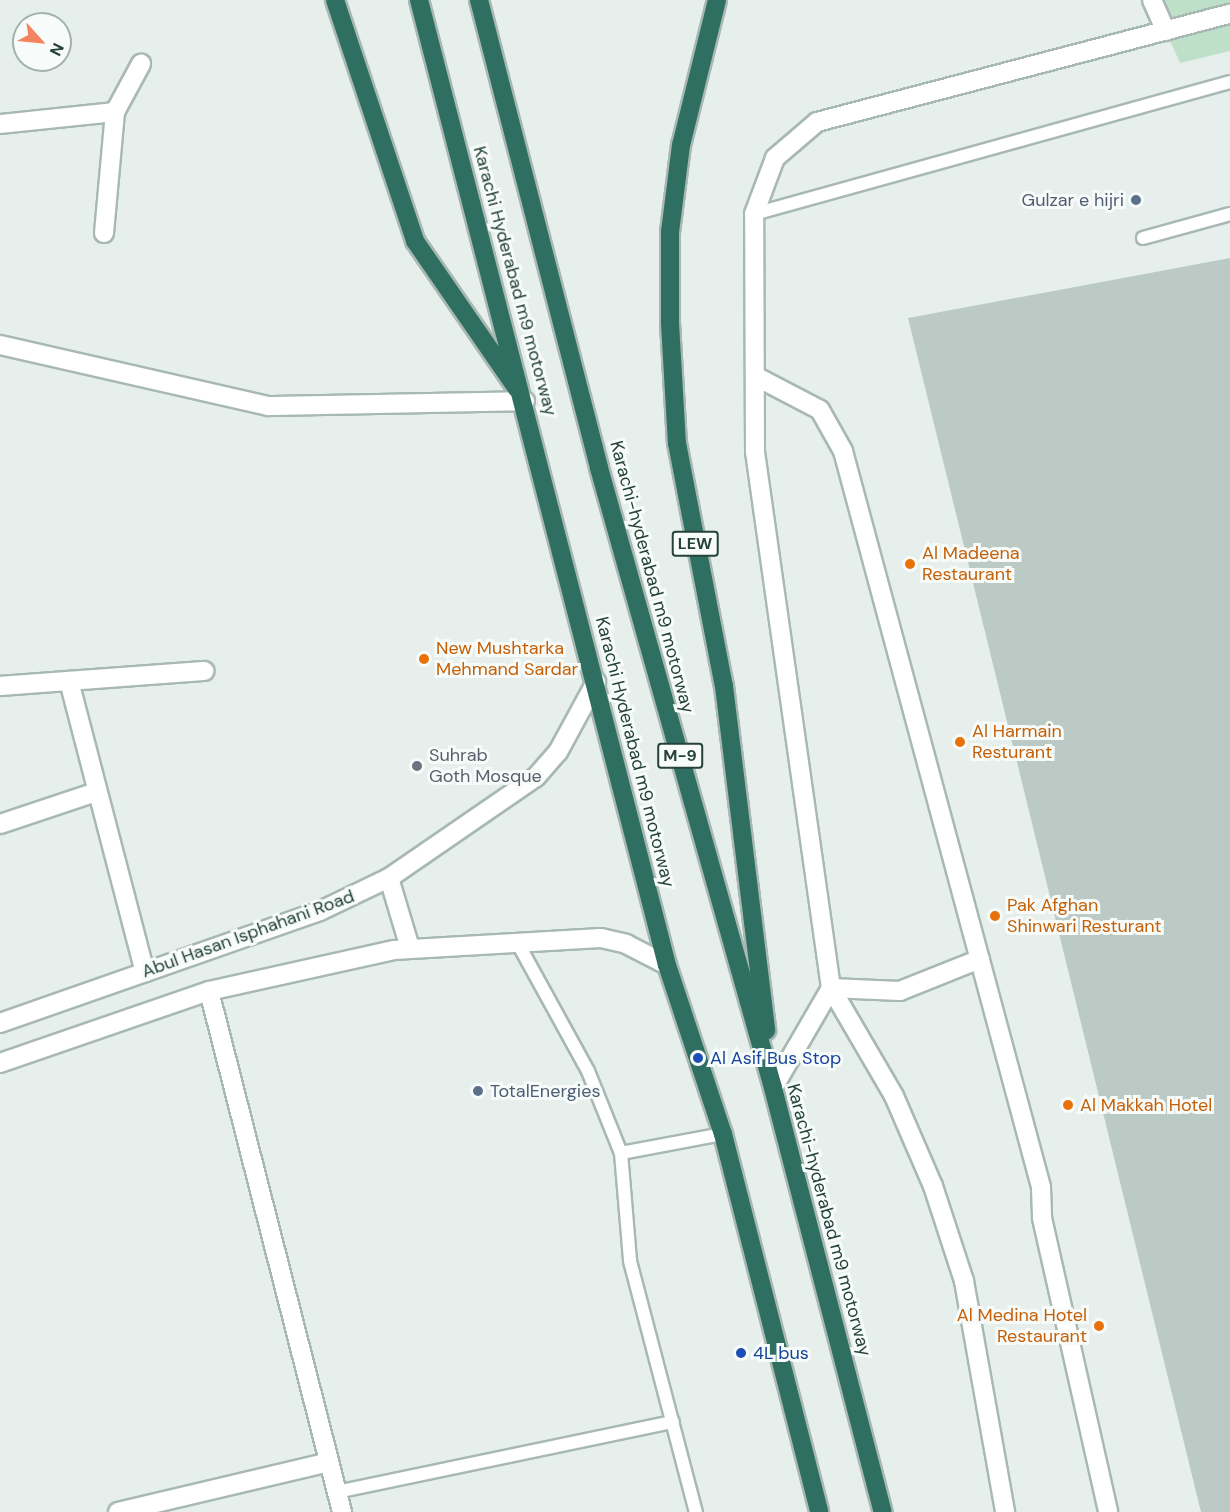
<!DOCTYPE html>
<style>
body{margin:0}
#map{position:relative;width:1230px;height:1512px;overflow:hidden;background:#e6efeb;font-family:"DM Sans",sans-serif}
div>[style]{position:absolute}
.green>*{inset:0;background:#bfe0c8}
.building>*{inset:0;background:#bbcac4}
.roads{filter:drop-shadow(2px 0 #a8b8b2) drop-shadow(-2px 0 #a8b8b2) drop-shadow(0 2px #a8b8b2) drop-shadow(0 -2px #a8b8b2)}
.service>*{height:12px;margin:-6px;padding:0 6px;transform-origin:6px;border-radius:6px;background:#fff}
.minor>*{height:18px;margin:-9px;padding:0 9px;transform-origin:9px;border-radius:9px;background:#fff}
.secondary>*{height:18px;margin:-9px;padding:0 9px;transform-origin:9px;border-radius:9px;background:#fff}
.motorway>*{height:18px;margin:-9px;padding:0 9px;transform-origin:9px;border-radius:9px;background:#2f6f62}
.dots>*{width:16px;height:16px;translate:-50% -50%;box-sizing:border-box;border:3px solid #f7fbf9;border-radius:50%}
span{translate:-50% -50%;white-space:nowrap;text-align:center;line-height:1.15;-webkit-text-stroke:6px #f7fbf9;paint-order:stroke}
.shield-label span{padding:2px 4px;background:#f7fbf9;border:2px solid;border-radius:4px;-webkit-text-stroke-width:0}
.shield-label{font-size:16px;color:#24423a;font-weight:700}
.service-label{font-size:18px;color:#4e5e75}
.right{translate:-100% -50%;text-align:right}
.left{translate:0 -50%;text-align:left}
.street-label{font-size:18px;color:#24423a}
.food-label{font-size:18px;color:#c56008}
.worship-label{font-size:18px;color:#5b616d}
.transit-label{font-size:18px;color:#164399}
.north{position:absolute;left:12px;top:12px;width:60px;height:60px;box-sizing:border-box;background:#f7fbf9;border:2px solid #a3b1ad;border-radius:50%;rotate:117deg;font-size:16px;font-weight:700;line-height:24px;text-align:center;color:#24423a}
.north::after{content:'';display:block;margin:auto;width:21px;height:27px;background:#f4845f;clip-path:polygon(50% 0,100% 100%,50% 72%,0 100%)}
</style>
<div id="map">
<div class="green">
<i style="clip-path:polygon(1152px 0,1230px 0,1230px 51px,1180px 63px)"></i>
</div>
<div class="building">
<i style="clip-path:polygon(1230px 258px,1230px 1512px,1201px 1512px,908px 318px)"></i>
</div>
<div class="roads">
<div class="service">
<i style="left:754px;top:214px;width:494px;rotate:-15.5deg"></i>
<i style="left:1143px;top:238px;width:90px;rotate:-15.4deg"></i>
<i style="left:516px;top:940px;width:149px;rotate:61.2deg"></i>
<i style="left:588px;top:1071px;width:88px;rotate:68.1deg"></i>
<i style="left:621px;top:1153px;width:108px;rotate:85.2deg"></i>
<i style="left:630px;top:1261px;width:260px;rotate:75.3deg"></i>
<i style="left:621px;top:1153px;width:104px;rotate:-10.6deg"></i>
<i style="left:337px;top:1492px;width:343px;rotate:-11.8deg"></i>
</div>
<div class="minor">
<i style="left:1152px;top:0;width:34px;rotate:66deg"></i>
<i style="left:0;top:124px;width:116px;rotate:-6deg"></i>
<i style="left:104px;top:233px;width:121px;rotate:-84.8deg"></i>
<i style="left:115px;top:112px;width:55px;rotate:-61.6deg"></i>
<i style="left:0;top:345px;width:275px;rotate:12.8deg"></i>
<i style="left:268px;top:406px;width:257px;rotate:-1.1deg"></i>
<i style="left:755px;top:376px;width:73px;rotate:27.6deg"></i>
<i style="left:820px;top:410px;width:47px;rotate:60.7deg"></i>
<i style="left:843px;top:451px;width:762px;rotate:74.94deg"></i>
<i style="left:1041px;top:1187px;width:31px;rotate:88deg"></i>
<i style="left:1042px;top:1218px;width:301px;rotate:77.3deg"></i>
<i style="left:69px;top:681px;width:301px;rotate:75.4deg"></i>
<i style="left:0;top:686px;width:205px;rotate:-4.2deg"></i>
<i style="left:0;top:824px;width:101px;rotate:-18.4deg"></i>
<i style="left:980px;top:959px;width:86px;rotate:158.2deg"></i>
<i style="left:900px;top:991px;width:69px;rotate:-177.5deg"></i>
<i style="left:831px;top:988px;width:541px;rotate:-98.07deg"></i>
<i style="left:755px;top:452px;width:238px;rotate:-90.2deg"></i>
<i style="left:754px;top:214px;width:60px;rotate:-69.4deg"></i>
<i style="left:775px;top:158px;width:55px;rotate:-40.6deg"></i>
<i style="left:817px;top:122px;width:427px;rotate:-14.7deg"></i>
<i style="left:209px;top:991px;width:538px;rotate:75.68deg"></i>
<i style="left:773px;top:1088px;width:116px;rotate:-59.9deg"></i>
<i style="left:831px;top:988px;width:125px;rotate:59.7deg"></i>
<i style="left:894px;top:1096px;width:98px;rotate:66.6deg"></i>
<i style="left:933px;top:1186px;width:100px;rotate:71.9deg"></i>
<i style="left:964px;top:1281px;width:235px;rotate:79.9deg"></i>
<i style="left:118px;top:1512px;width:217px;rotate:-13.3deg"></i>
</div>
<div class="secondary">
<i style="left:389px;top:878px;width:73px;rotate:73.3deg"></i>
<i style="left:0;top:1023px;width:339px;rotate:-19.3deg"></i>
<i style="left:320px;top:911px;width:76px;rotate:-25.6deg"></i>
<i style="left:389px;top:878px;width:178px;rotate:-34.5deg"></i>
<i style="left:536px;top:777px;width:33px;rotate:-49deg"></i>
<i style="left:558px;top:752px;width:80px;rotate:-61.5deg"></i>
<i style="left:0;top:1063px;width:221px;rotate:-19deg"></i>
<i style="left:209px;top:991px;width:189px;rotate:-12.5deg"></i>
<i style="left:394px;top:950px;width:207px;rotate:-3.3deg"></i>
<i style="left:601px;top:938px;width:26px;rotate:13deg"></i>
<i style="left:626px;top:944px;width:46px;rotate:27.1deg"></i>
</div>
<div class="motorway">
<i style="left:335px;top:0;width:254px;rotate:71.6deg"></i>
<i style="left:415px;top:241px;width:180px;rotate:55.4deg"></i>
<i style="left:419px;top:0;width:996px;rotate:75.59deg"></i>
<i style="left:667px;top:965px;width:178px;rotate:71.7deg"></i>
<i style="left:723px;top:1134px;width:390px;rotate:75.7deg"></i>
<i style="left:479px;top:0;width:483px;rotate:75.6deg"></i>
<i style="left:599px;top:468px;width:644px;rotate:74.32deg"></i>
<i style="left:773px;top:1088px;width:438px;rotate:75.5deg"></i>
<i style="left:717px;top:0;width:149px;rotate:103.9deg"></i>
<i style="left:681px;top:145px;width:88px;rotate:97.2deg"></i>
<i style="left:670px;top:232px;width:91px;rotate:90deg"></i>
<i style="left:670px;top:323px;width:120px;rotate:86.7deg"></i>
<i style="left:677px;top:443px;width:248px;rotate:79.1deg"></i>
<i style="left:724px;top:686px;width:347px;rotate:83deg"></i>
</div>
</div>
<div class="dots">
<i style="left:1136px;top:200px;background:#5c6f8a"></i>
<i style="left:910px;top:564px;background:#e8710a"></i>
<i style="left:424px;top:659px;background:#e8710a"></i>
<i style="left:960px;top:742px;background:#e8710a"></i>
<i style="left:417px;top:766px;background:#6b7280"></i>
<i style="left:995px;top:916px;background:#e8710a"></i>
<i style="left:698px;top:1058px;background:#1a4fb4"></i>
<i style="left:478px;top:1091px;background:#5c6f8a"></i>
<i style="left:1068px;top:1105px;background:#e8710a"></i>
<i style="left:1099px;top:1326px;background:#e8710a"></i>
<i style="left:741px;top:1353px;background:#1a4fb4"></i>
</div>
<div class="shield-label">
<span style="left:695px;top:544px">LEW</span>
<span style="left:680px;top:756px">M-9</span>
</div>
<div class="service-label">
<span class="right" style="left:1124px;top:200px">Gulzar e hijri</span>
<span class="left" style="left:490px;top:1091px">TotalEnergies</span>
</div>
<div class="street-label">
<span style="left:515px;top:281px;rotate:75deg">Karachi Hyderabad m9 motorway</span>
<span style="left:652px;top:577px;rotate:75deg">Karachi-hyderabad m9 motorway</span>
<span style="left:635px;top:752px;rotate:76deg">Karachi Hyderabad m9 motorway</span>
<span style="left:248px;top:934px;rotate:-20deg">Abul Hasan Isphahani Road</span>
<span style="left:829px;top:1220px;rotate:75deg">Karachi-hyderabad m9 motorway</span>
</div>
<div class="food-label">
<span class="left" style="left:922px;top:564px">Al Madeena<br>Restaurant</span>
<span class="left" style="left:436px;top:659px">New Mushtarka<br>Mehmand Sardar</span>
<span class="left" style="left:972px;top:742px">Al Harmain<br>Resturant</span>
<span class="left" style="left:1007px;top:916px">Pak Afghan<br>Shinwari Resturant</span>
<span class="left" style="left:1080px;top:1105px">Al Makkah Hotel</span>
<span class="right" style="left:1087px;top:1326px">Al Medina Hotel<br>Restaurant</span>
</div>
<div class="worship-label">
<span class="left" style="left:429px;top:766px">Suhrab<br>Goth Mosque</span>
</div>
<div class="transit-label">
<span class="left" style="left:710px;top:1058px">Al Asif Bus Stop</span>
<span class="left" style="left:753px;top:1353px">4L bus</span>
</div>
<div class="north">N</div>
</div>
